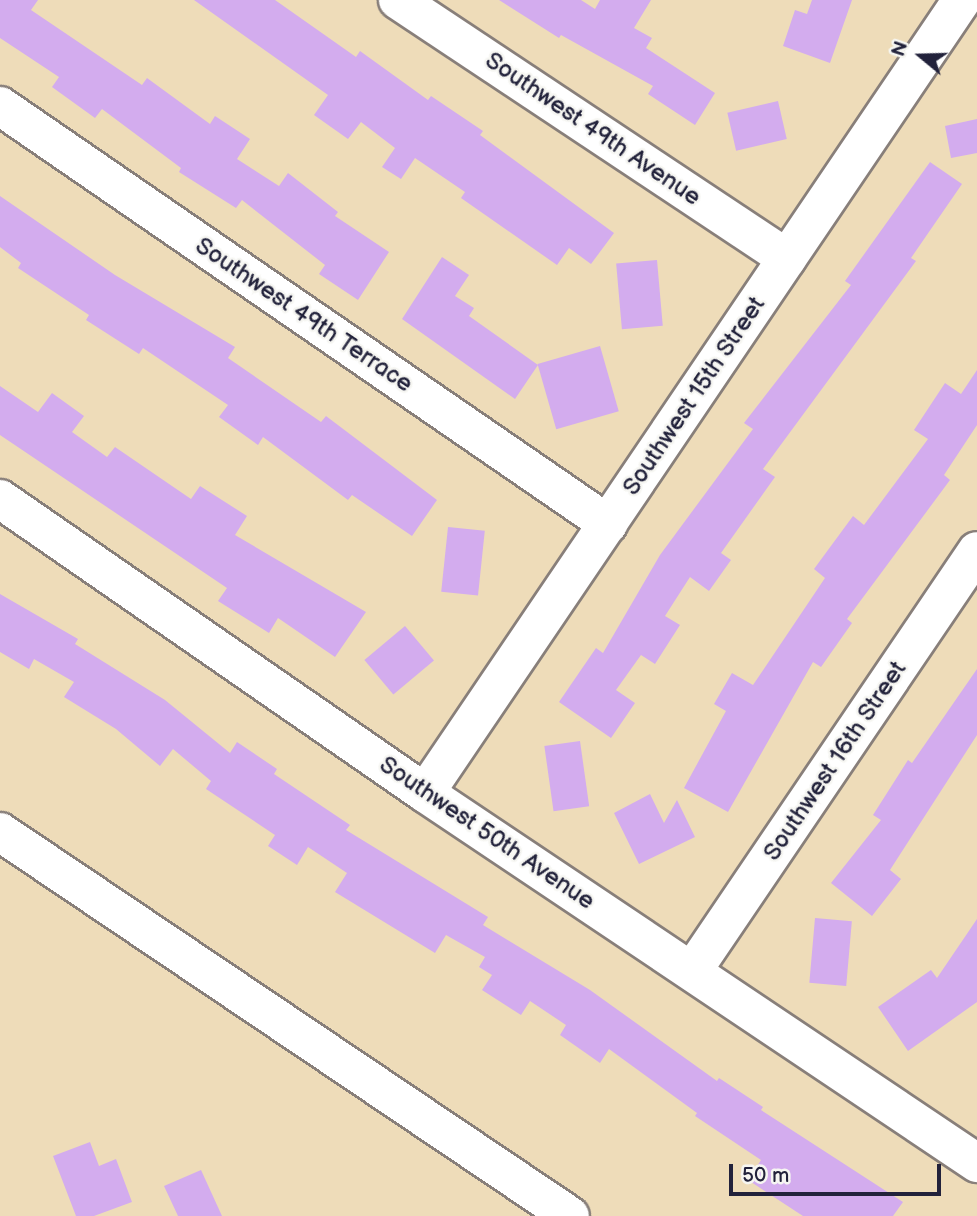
<!DOCTYPE html>
<style>
body{margin:0}
#map{position:relative;width:977px;height:1216px;overflow:hidden;background:#eedcb9;font-family:"Balsamiq Sans",sans-serif}
div>[style]{position:absolute}
.building>*{inset:0;background:#d3acee;transform-origin:0 0}
.roads{filter:drop-shadow(2px 0 #887f7a) drop-shadow(-2px 0 #887f7a) drop-shadow(0 2px #887f7a) drop-shadow(0 -2px #887f7a)}
.minor>*{height:38px;margin:-19px;padding:0 19px;transform-origin:19px;border-radius:19px;background:#fff}
span{translate:-50% -50%;white-space:nowrap;text-align:center;line-height:1.15;-webkit-text-stroke:5px #f6f6f2;paint-order:stroke}
.street-label{font-size:24px;color:#22223b}
.north{position:absolute;left:886px;top:21px;width:70px;height:70px;-webkit-text-stroke:5px #f6f6f2;paint-order:stroke;rotate:289deg;font-size:19px;font-weight:700;line-height:28px;text-align:center;color:#22223b}
.north::after{content:'';display:block;margin:auto;width:24px;height:32px;background:#22223b;clip-path:polygon(50% 0,100% 100%,50% 72%,0 100%)}
.scale{position:absolute;left:729px;top:1164px;width:212px;height:32px;box-sizing:border-box;border:4px solid #22223b;border-top:0;padding-left:9px;font-size:21px;line-height:24px;white-space:nowrap;color:#22223b;-webkit-text-stroke:5px #f6f6f2;paint-order:stroke}
</style>
<div id="map">
<div class="building">
<i style="clip-path:polygon(0 0,38px 0,31px 10px,142px 85px,147px 78px,210px 124px,215px 116px,250px 139px,237px 159px,279px 186px,288px 173px,338px 212px,335px 216px,389px 252px,358px 300px,319px 274px,325px 265px,242px 200px,236px 208px,179px 172px,181px 168px,102px 109px,95px 118px,52px 87px,59px 77px,0 38px)"></i>
<i style="clip-path:polygon(194px 0,275px 0,356px 57px,360px 51px,428px 100px,431px 96px,483px 131px,480px 135px,614px 233px,591px 264px,569px 248px,557px 265px,461px 198px,465px 192px,415px 158px,401px 179px,382px 167px,395px 148px,361px 122px,348px 139px,314px 115px,328px 95px)"></i>
<i style="clip-path:polygon(499px 0,581px 0,595px 9px,600px 0,651px 0,634px 28px,652px 38px,646px 48px,715px 93px,695px 125px,648px 94px,653px 86px,561px 35px,559px 38px)"></i>
<i style="clip-path:polygon(812px 0,852px 0,830px 63px,783px 46px,795px 10px,807px 14px)"></i>
<i style="left:778px;top:101px;width:39px;height:52px;rotate:77deg"></i>
<i style="clip-path:polygon(977px 119px,977px 153px,951px 158px,945px 126px)"></i>
<i style="clip-path:polygon(930px 162px,962px 184px,911px 258px,916px 261px,763px 469px,775px 477px,721px 553px,731px 560px,709px 591px,690px 577px,665px 616px,680px 625px,655px 664px,641px 655px,616px 690px,635px 703px,611px 738px,559px 702px,596px 648px,603px 653px,660px 555px,753px 429px,744px 423px,851px 285px,845px 281px)"></i>
<i style="clip-path:polygon(0 196px,115px 275px,235px 347px,228px 358px,321px 422px,326px 416px,437px 500px,412px 536px,352px 495px,348px 500px,263px 437px,258px 445px,219px 417px,228px 405px,143px 348px,139px 354px,86px 320px,89px 315px,18px 268px,21px 263px,0 247px)"></i>
<i style="clip-path:polygon(442px 257px,469px 275px,455px 296px,474px 308px,469px 316px,538px 365px,515px 399px,402px 319px)"></i>
<i style="left:657px;top:260px;width:66px;height:41px;rotate:85deg"></i>
<i style="left:600px;top:346px;width:68px;height:65px;rotate:74deg"></i>
<i style="clip-path:polygon(977px 370px,977px 425px,944px 475px,950px 480px,847px 619px,852px 623px,821px 667px,813px 662px,728px 812px,684px 788px,726px 711px,714px 704px,732px 673px,753px 685px,825px 578px,814px 569px,853px 516px,864px 525px,928px 439px,914px 430px,945px 383px,961px 394px)"></i>
<i style="clip-path:polygon(0 386px,38px 412px,52px 393px,84px 416px,72px 432px,107px 457px,115px 447px,191px 499px,200px 486px,247px 516px,235px 535px,366px 612px,335px 657px,278px 618px,269px 633px,218px 601px,227px 588px,0 435px)"></i>
<i style="left:448px;top:527px;width:37px;height:65px;rotate:6deg"></i>
<i style="clip-path:polygon(0 594px,78px 639px,75px 644px,165px 700px,230px 753px,237px 742px,277px 769px,274px 774px,350px 825px,346px 830px,488px 917px,483px 925px,590px 990px,717px 1081px,719px 1078px,763px 1107px,761px 1110px,903px 1202px,893px 1216px,803px 1216px,748px 1180px,761px 1160px,695px 1116px,697px 1113px,609px 1049px,600px 1063px,560px 1035px,566px 1025px,530px 1001px,521px 1015px,482px 990px,492px 975px,479px 967px,485px 957px,446px 935px,435px 953px,335px 892px,347px 873px,308px 847px,297px 865px,268px 846px,275px 835px,206px 789px,211px 781px,173px 749px,160px 766px,116px 729px,64px 697px,74px 682px,34px 659px,29px 669px,0 652px)"></i>
<i style="left:405px;top:626px;width:45px;height:53px;rotate:50deg"></i>
<i style="clip-path:polygon(977px 669px,977px 735px,890px 870px,901px 879px,872px 916px,831px 883px,881px 820px,873px 815px,908px 760px,912px 763px)"></i>
<i style="left:580px;top:741px;width:66px;height:36px;rotate:82deg"></i>
<i style="clip-path:polygon(650px 794px,664px 823px,677px 800px,695px 837px,639px 864px,614px 813px)"></i>
<i style="left:815px;top:918px;width:37px;height:65px;rotate:5deg"></i>
<i style="clip-path:polygon(977px 919px,977px 1002px,908px 1051px,878px 1007px,931px 970px,937px 978px)"></i>
<i style="clip-path:polygon(90px 1142px,99px 1166px,116px 1159px,132px 1202px,94px 1216px,76px 1216px,53px 1156px)"></i>
<i style="clip-path:polygon(201px 1170px,222px 1216px,178px 1216px,164px 1186px)"></i>
</div>
<div class="roads">
<div class="minor">
<i style="left:398px;top:0;width:467px;rotate:33.6deg"></i>
<i style="left:0;top:106px;width:738px;rotate:34.51deg"></i>
<i style="left:0;top:499px;width:517px;rotate:34.67deg"></i>
<i style="left:425px;top:793px;width:665px;rotate:33.83deg"></i>
<i style="left:425px;top:793px;width:958px;rotate:-55.9deg"></i>
<i style="left:0;top:832px;width:687px;rotate:33.97deg"></i>
<i style="left:693px;top:970px;width:506px;rotate:-55.87deg"></i>
</div>
</div>
<div class="street-label">
<span style="left:593px;top:129px;rotate:34deg">Southwest 49th Avenue</span>
<span style="left:304px;top:315px;rotate:34deg">Southwest 49th Terrace</span>
<span style="left:694px;top:396px;rotate:-56deg">Southwest 15th Street</span>
<span style="left:835px;top:761px;rotate:-56deg">Southwest 16th Street</span>
<span style="left:487px;top:833px;rotate:34deg">Southwest 50th Avenue</span>
</div>
<div class="north">N</div>
<div class="scale">50 m</div>
</div>
